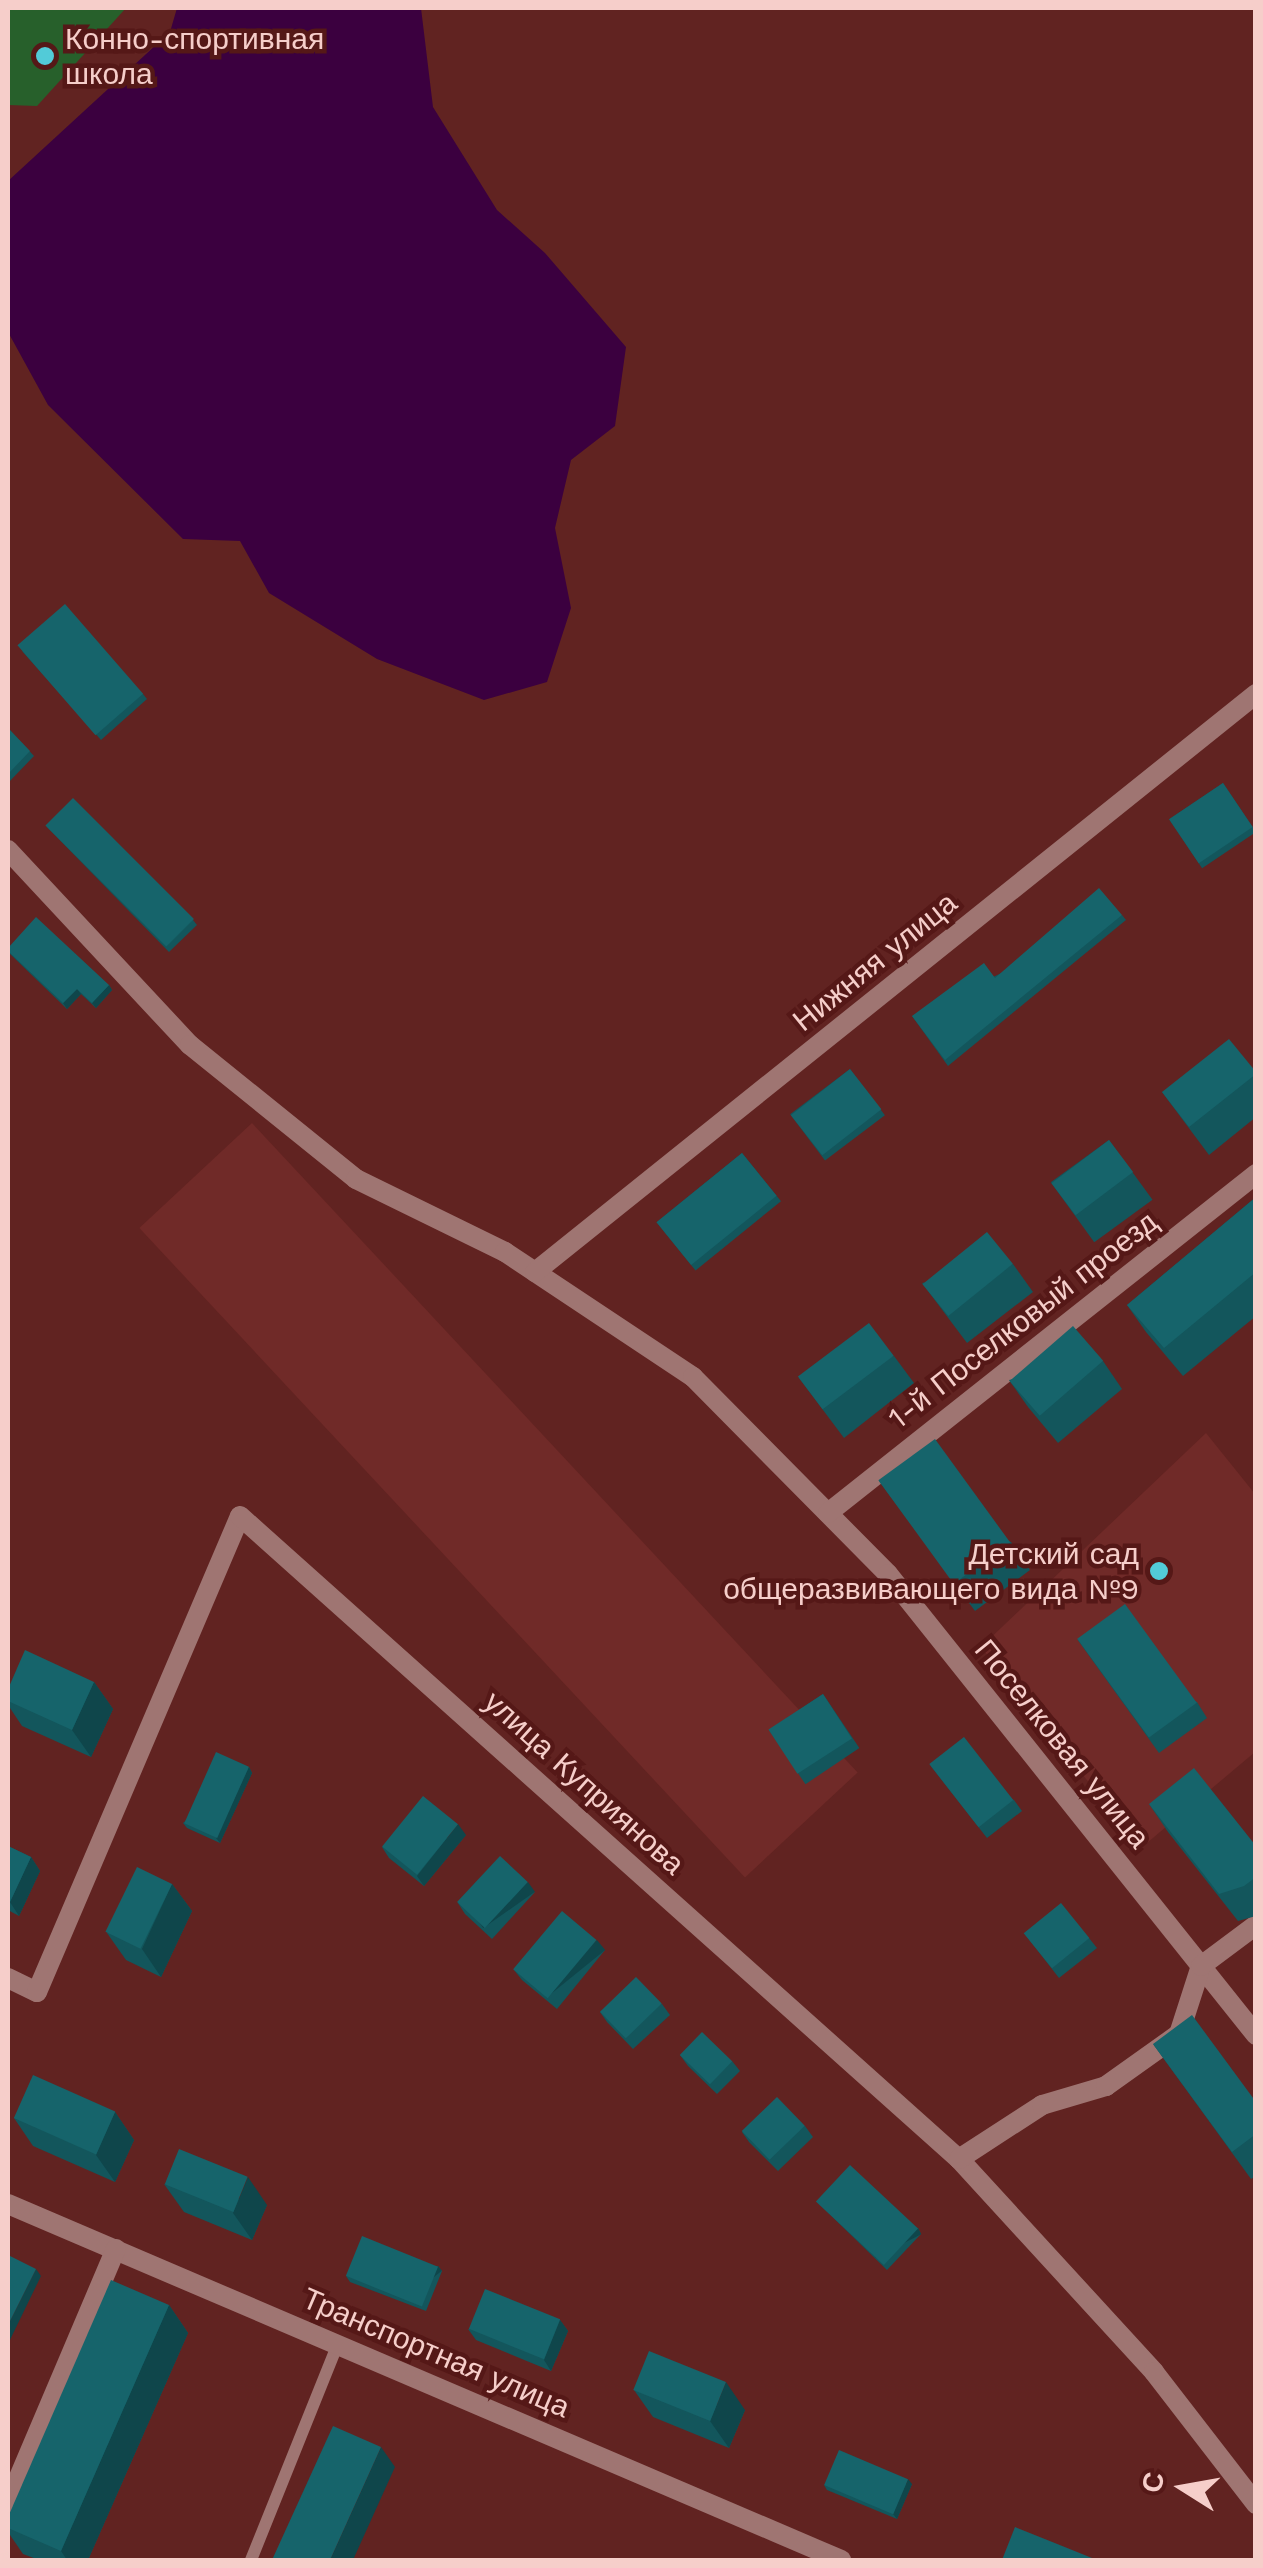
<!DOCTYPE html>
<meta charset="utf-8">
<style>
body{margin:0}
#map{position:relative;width:1263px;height:2568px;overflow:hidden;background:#612321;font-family:"Work Sans",sans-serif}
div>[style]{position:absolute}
.built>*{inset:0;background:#702a28;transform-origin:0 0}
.green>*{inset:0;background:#27602b}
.water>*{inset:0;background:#3b003f}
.service>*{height:12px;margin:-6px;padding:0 6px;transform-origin:6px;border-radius:6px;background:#9f7572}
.minor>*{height:20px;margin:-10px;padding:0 10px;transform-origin:10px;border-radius:10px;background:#9f7572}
.wall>*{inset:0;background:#13565c;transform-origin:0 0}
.shaded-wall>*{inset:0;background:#0f464b;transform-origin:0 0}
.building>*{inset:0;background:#16646b;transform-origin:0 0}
.dots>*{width:28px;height:28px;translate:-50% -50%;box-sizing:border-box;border:5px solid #551817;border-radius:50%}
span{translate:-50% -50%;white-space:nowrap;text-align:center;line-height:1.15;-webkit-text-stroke:9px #551817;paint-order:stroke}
.poi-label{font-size:30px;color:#f6ceca}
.left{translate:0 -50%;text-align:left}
.right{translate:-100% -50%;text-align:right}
.street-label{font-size:30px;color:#f6ceca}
.frame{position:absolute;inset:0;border:10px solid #f6ceca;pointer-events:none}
.north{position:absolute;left:1133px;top:2438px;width:100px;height:100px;-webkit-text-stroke:8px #551817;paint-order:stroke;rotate:281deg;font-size:28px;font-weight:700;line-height:40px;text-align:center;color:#f6ceca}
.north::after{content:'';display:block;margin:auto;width:35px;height:45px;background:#f6ceca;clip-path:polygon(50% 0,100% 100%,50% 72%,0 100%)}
</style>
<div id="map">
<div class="built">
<i style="left:252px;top:1123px;width:888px;height:154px;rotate:47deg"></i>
<i style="clip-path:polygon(1206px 1433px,1255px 1494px,1255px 1752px,1141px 1848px,981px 1647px)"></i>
</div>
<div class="green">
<i style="clip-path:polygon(8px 8px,126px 8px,37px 106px,8px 105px)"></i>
</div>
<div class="water">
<i style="clip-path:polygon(177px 8px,421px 8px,433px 107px,497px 210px,545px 253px,626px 347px,615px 426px,571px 460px,555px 528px,571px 608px,547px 682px,484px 700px,377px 659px,269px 593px,240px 541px,183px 539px,48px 405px,8px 332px,8px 181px,170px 32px)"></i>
</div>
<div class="service">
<i style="left:251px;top:2560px;width:233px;rotate:-68.1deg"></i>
</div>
<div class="minor">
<i style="left:8px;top:850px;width:267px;rotate:47deg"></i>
<i style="left:190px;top:1045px;width:213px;rotate:38.9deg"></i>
<i style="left:356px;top:1179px;width:166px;rotate:26.1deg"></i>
<i style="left:505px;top:1252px;width:226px;rotate:33.6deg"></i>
<i style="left:693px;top:1377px;width:277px;rotate:45.3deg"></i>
<i style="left:888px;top:1574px;width:590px;rotate:51.4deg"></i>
<i style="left:535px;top:1272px;width:924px;rotate:-38.72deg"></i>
<i style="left:828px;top:1513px;width:546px;rotate:-38.38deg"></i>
<i style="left:8px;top:1978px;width:32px;rotate:26deg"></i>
<i style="left:37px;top:1992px;width:517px;rotate:-66.9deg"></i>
<i style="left:240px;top:1516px;width:965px;rotate:41.81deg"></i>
<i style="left:959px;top:2159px;width:289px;rotate:47.5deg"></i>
<i style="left:1154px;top:2372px;width:167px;rotate:52.3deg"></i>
<i style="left:959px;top:2159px;width:99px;rotate:-33deg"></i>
<i style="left:1042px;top:2105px;width:67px;rotate:-16.5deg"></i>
<i style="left:1106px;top:2086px;width:90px;rotate:-35.5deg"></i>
<i style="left:1179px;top:2034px;width:71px;rotate:-72.1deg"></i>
<i style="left:1201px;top:1966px;width:69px;rotate:-36.7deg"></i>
<i style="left:8px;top:2204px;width:906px;rotate:23.14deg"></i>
<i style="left:8px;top:2503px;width:276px;rotate:-67deg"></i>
</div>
<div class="wall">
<i style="clip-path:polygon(22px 651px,143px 694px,147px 699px,101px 740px)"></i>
<i style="clip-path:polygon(8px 728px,34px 756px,8px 783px)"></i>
<i style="left:1223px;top:783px;width:59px;height:65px;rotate:56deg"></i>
<i style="clip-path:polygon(46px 826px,193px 920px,197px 925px,169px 952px)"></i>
<i style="clip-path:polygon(1122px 915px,1126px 920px,948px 1066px,912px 1016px)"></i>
<i style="clip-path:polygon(8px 952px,109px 985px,112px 990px,96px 1008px,81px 994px,67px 1009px)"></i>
<i style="left:850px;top:1069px;width:58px;height:75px;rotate:53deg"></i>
<i style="clip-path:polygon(1256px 1072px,1256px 1117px,1209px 1155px,1162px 1092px)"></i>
<i style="left:1109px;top:1140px;width:74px;height:72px;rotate:54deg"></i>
<i style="left:742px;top:1153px;width:62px;height:110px;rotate:51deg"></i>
<i style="clip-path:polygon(1256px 1197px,1256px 1316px,1183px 1376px,1146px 1332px,1127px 1305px)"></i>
<i style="clip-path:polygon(1013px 1264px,1033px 1292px,967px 1343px,922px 1283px)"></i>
<i style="clip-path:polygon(894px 1356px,914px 1383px,844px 1438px,799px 1378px)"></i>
<i style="clip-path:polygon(1103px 1361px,1122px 1389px,1058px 1443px,1028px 1407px,1009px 1380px)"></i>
<i style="clip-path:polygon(879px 1481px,1011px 1542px,1030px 1570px,975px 1611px)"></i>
<i style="clip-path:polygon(1077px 1639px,1197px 1702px,1207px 1718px,1159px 1753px)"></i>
<i style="clip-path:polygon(94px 1682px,113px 1709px,91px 1757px,22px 1726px,8px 1705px,8px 1689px)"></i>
<i style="left:823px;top:1694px;width:65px;height:65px;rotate:56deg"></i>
<i style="clip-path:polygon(930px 1765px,1014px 1800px,1022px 1811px,987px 1838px)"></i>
<i style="clip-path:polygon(249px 1767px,252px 1773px,220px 1843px,187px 1828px,183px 1823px)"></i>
<i style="clip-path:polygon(1149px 1804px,1256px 1846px,1256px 1916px,1238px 1921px,1168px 1832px)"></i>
<i style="clip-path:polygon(466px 1835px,424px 1886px,389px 1858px,382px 1847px)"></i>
<i style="clip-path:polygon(8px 1846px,31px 1857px,40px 1871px,19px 1916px,8px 1910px)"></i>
<i style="clip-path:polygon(172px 1884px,192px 1911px,161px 1977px,126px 1960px,107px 1933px)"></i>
<i style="clip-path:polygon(535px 1892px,492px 1939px,465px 1914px,458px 1903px)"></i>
<i style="clip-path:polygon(1024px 1933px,1089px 1938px,1097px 1948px,1059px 1978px)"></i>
<i style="clip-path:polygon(605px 1950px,557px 2009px,522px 1980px,514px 1970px)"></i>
<i style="clip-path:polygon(662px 2004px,670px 2015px,633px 2049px,607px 2022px,600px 2012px)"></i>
<i style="clip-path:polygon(1153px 2044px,1256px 2102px,1256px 2176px,1251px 2179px)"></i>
<i style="clip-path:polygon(680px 2055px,732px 2061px,740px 2071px,717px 2094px,688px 2066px)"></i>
<i style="clip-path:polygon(115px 2112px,134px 2140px,115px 2182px,33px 2146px,14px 2118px)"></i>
<i style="clip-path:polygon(805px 2126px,813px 2137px,778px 2171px,749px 2142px,742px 2132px)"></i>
<i style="clip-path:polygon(164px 2184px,267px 2205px,252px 2240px,184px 2212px)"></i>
<i style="clip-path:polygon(816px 2201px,918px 2228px,921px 2234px,887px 2270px)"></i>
<i style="clip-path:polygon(438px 2266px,442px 2271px,426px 2311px,350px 2282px,346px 2276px)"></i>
<i style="clip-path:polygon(169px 2305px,188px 2333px,88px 2560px,39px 2560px,23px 2554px,8px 2532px,8px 2517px)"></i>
<i style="clip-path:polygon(560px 2320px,568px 2331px,551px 2371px,476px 2340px,468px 2329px)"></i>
<i style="clip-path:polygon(634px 2390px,745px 2410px,729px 2448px,653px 2417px)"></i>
<i style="clip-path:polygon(912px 2484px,897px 2519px,827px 2490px,824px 2485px)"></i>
</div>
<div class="shaded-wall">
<i style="clip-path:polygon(109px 985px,112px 990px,96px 1008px,92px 1003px)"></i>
<i style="clip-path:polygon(77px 989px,81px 994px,67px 1009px,63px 1003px)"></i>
<i style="clip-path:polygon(94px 1682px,113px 1709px,91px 1757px,72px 1730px)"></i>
<i style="clip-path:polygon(249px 1767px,252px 1773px,220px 1843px,216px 1838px)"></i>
<i style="clip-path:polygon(458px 1824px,466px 1835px,424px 1886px,417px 1876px)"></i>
<i style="clip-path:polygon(31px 1857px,40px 1871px,19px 1916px,10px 1902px)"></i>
<i style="left:528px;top:1882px;width:12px;height:63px;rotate:55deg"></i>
<i style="clip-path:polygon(172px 1884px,192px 1911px,161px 1977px,142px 1949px)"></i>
<i style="left:597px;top:1940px;width:13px;height:75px;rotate:51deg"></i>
<i style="clip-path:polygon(115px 2112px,134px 2140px,115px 2182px,96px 2155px)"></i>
<i style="clip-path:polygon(248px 2177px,267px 2205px,252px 2240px,233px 2213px)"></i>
<i style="left:918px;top:2228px;width:7px;height:51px;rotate:63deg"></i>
<i style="left:438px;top:2266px;width:6px;height:43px;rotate:51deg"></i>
<i style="clip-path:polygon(36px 2269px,41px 2276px,8px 2344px,8px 2325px)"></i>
<i style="clip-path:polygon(169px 2305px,188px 2333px,88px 2560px,67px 2560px,61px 2551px)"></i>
<i style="clip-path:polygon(560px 2320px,568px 2331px,551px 2371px,544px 2360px)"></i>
<i style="clip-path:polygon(726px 2382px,745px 2410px,729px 2448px,710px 2421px)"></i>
<i style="clip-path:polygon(381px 2447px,395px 2467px,353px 2560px,330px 2560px)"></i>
<i style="clip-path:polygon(908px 2479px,912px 2484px,897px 2519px,893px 2514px)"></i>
</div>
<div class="building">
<i style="left:65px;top:604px;width:119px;height:63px;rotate:49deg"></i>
<i style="clip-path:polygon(8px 728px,30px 751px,8px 774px)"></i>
<i style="left:1223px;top:783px;width:53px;height:65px;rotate:56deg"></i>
<i style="left:73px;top:798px;width:171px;height:39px;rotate:45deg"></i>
<i style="clip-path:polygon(1099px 888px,1122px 915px,945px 1060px,912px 1016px,984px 963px,995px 978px)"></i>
<i style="clip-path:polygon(36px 917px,109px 985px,92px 1003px,77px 989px,63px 1003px,8px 951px,8px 948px)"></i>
<i style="clip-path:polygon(1229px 1039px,1256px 1072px,1256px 1074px,1189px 1127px,1162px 1092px)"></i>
<i style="left:850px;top:1069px;width:51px;height:75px;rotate:52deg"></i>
<i style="left:1109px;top:1140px;width:40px;height:72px;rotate:53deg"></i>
<i style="left:742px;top:1153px;width:55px;height:110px;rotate:51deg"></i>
<i style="clip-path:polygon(1256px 1197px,1256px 1272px,1164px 1348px,1127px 1305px)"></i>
<i style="left:987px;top:1232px;width:41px;height:83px;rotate:51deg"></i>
<i style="left:869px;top:1323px;width:41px;height:89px;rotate:53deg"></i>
<i style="left:1073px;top:1326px;width:46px;height:84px;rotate:49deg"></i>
<i style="left:935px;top:1439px;width:128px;height:70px;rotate:54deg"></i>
<i style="left:1125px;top:1604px;width:122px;height:59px;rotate:54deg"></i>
<i style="clip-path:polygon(25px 1650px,94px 1682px,72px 1730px,8px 1701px,8px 1689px)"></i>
<i style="left:823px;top:1694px;width:53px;height:65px;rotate:57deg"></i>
<i style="left:964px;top:1737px;width:80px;height:44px;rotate:52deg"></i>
<i style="left:216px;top:1752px;width:36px;height:78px;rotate:24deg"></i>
<i style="clip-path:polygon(1194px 1768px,1256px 1846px,1256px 1877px,1244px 1886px,1219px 1894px,1149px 1804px)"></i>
<i style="left:423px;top:1796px;width:45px;height:65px;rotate:39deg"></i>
<i style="clip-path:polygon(8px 1846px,31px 1857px,10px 1902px,8px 1901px)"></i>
<i style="left:500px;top:1856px;width:38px;height:63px;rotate:43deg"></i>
<i style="left:137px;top:1867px;width:39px;height:72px;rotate:26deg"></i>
<i style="left:1061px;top:1903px;width:45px;height:48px;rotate:51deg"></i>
<i style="left:562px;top:1911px;width:45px;height:76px;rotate:40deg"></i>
<i style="left:636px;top:1977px;width:37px;height:50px;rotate:46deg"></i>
<i style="clip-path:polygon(1192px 2015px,1256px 2102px,1256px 2134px,1232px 2152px,1153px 2044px)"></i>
<i style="left:702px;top:2032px;width:42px;height:32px;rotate:44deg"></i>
<i style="left:33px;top:2075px;width:90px;height:47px;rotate:24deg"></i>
<i style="left:777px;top:2097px;width:40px;height:49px;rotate:46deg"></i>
<i style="left:179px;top:2149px;width:74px;height:38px;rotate:22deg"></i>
<i style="left:850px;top:2165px;width:93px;height:50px;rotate:43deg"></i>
<i style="left:362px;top:2236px;width:82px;height:43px;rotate:22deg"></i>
<i style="clip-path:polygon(8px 2255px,36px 2269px,8px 2325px)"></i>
<i style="clip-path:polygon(111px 2280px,169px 2305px,61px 2551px,8px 2528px,8px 2517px)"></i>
<i style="left:485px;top:2289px;width:81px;height:43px;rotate:22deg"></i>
<i style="left:649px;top:2351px;width:83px;height:42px;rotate:22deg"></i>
<i style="clip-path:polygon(333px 2426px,381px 2447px,330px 2560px,272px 2560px)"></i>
<i style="left:839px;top:2450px;width:75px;height:38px;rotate:23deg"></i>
<i style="clip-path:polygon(1015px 2527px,1092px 2558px,1091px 2560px,1002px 2560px)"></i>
</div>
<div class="dots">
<i style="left:45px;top:56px;background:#52cbd8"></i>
<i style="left:1159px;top:1571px;background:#52cbd8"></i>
</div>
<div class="poi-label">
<span class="left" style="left:65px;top:56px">Конно-спортивная<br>школа</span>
<span class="right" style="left:1139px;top:1571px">Детский сад<br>общеразвивающего вида №9</span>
</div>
<div class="street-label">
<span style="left:875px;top:962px;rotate:-39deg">Нижняя улица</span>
<span style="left:1023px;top:1320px;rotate:-38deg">1-й Поселковый проезд</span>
<span style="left:1062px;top:1744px;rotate:51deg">Поселковая улица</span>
<span style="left:584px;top:1783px;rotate:42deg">улица Куприянова</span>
<span style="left:436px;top:2353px;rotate:23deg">Транспортная улица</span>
</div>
<div class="frame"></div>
<div class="north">С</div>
</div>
